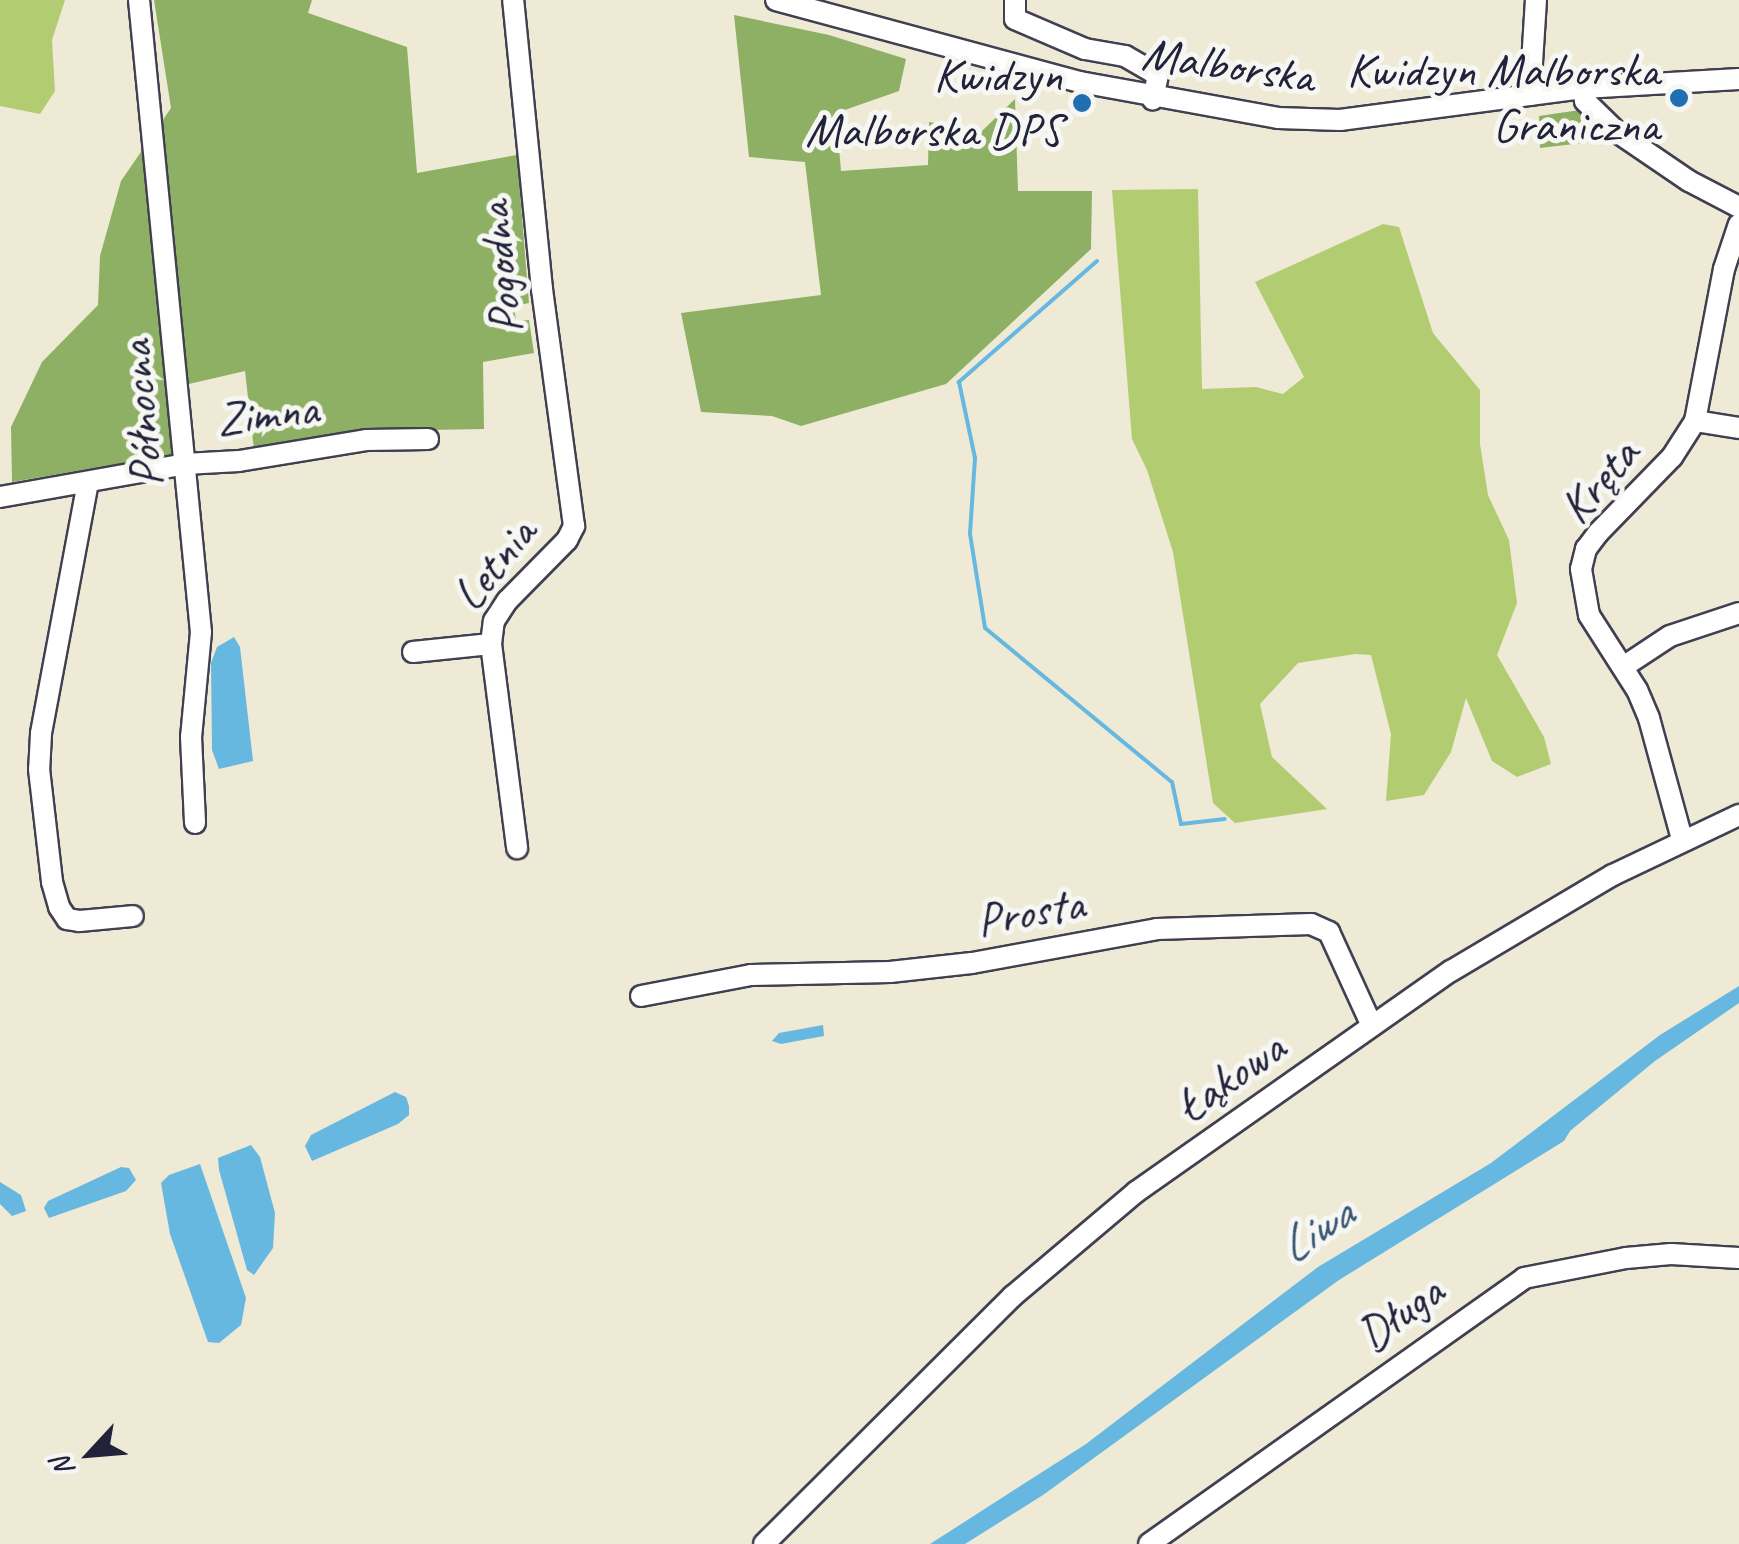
<!DOCTYPE html>
<meta charset="utf-8">
<style>
body{margin:0}
#map{position:relative;width:1739px;height:1544px;overflow:hidden;background:#efead5;font-family:Caveat,sans-serif}
div>[style]{position:absolute}
.green>*{inset:0;background:#b2cc72}
.forest>*{inset:0;background:#8db064}
.water>*{inset:0;background:#66b8e1}
.stream>*{height:4px;margin:-2px;padding:0 2px;transform-origin:2px;border-radius:2px;background:#66b8e1}
.roads{filter:drop-shadow(2px 0 #414052) drop-shadow(-2px 0 #414052) drop-shadow(0 2px #414052) drop-shadow(0 -2px #414052)}
.minor>*{height:20px;margin:-10px;padding:0 10px;transform-origin:10px;border-radius:10px;background:#fff}
.dots>*{width:28px;height:28px;translate:-50% -50%;box-sizing:border-box;border:5px solid #f6f6f2;border-radius:50%}
span{translate:-50% -50%;white-space:nowrap;text-align:center;line-height:1.15;-webkit-text-stroke:10px #f6f6f2;paint-order:stroke}
.street-label{font-size:48px;color:#22223b}
.poi-label{font-size:48px;color:#22223b}
.right{translate:-100% -50%;text-align:right}
.water-label{font-size:50px;color:#3a5675;font-style:italic}
.north{position:absolute;left:40px;top:1404px;width:100px;height:100px;-webkit-text-stroke:8px #f6f6f2;paint-order:stroke;rotate:244deg;font-size:28px;font-weight:700;line-height:40px;text-align:center;color:#22223b}
.north::after{content:'';display:block;margin:auto;width:35px;height:45px;background:#22223b;clip-path:polygon(50% 0,100% 100%,50% 72%,0 100%)}
</style>
<div id="map">
<div class="green">
<i style="clip-path:polygon(0 0,65px 0,52px 40px,55px 91px,40px 114px,0 106px)"></i>
<i style="clip-path:polygon(1198px 189px,1202px 389px,1256px 387px,1283px 394px,1304px 377px,1255px 282px,1383px 224px,1399px 227px,1433px 333px,1480px 390px,1480px 444px,1488px 495px,1509px 540px,1517px 603px,1497px 655px,1544px 737px,1551px 764px,1517px 777px,1492px 761px,1466px 698px,1451px 752px,1424px 795px,1386px 801px,1391px 734px,1371px 655px,1355px 654px,1298px 663px,1260px 704px,1272px 757px,1327px 809px,1235px 823px,1213px 803px,1173px 552px,1147px 470px,1132px 439px,1112px 190px)"></i>
</div>
<div class="forest">
<i style="clip-path:polygon(154px 0,312px 0,308px 13px,407px 47px,417px 173px,517px 155px,529px 303px,514px 306px,516px 321px,529px 320px,534px 353px,483px 362px,484px 429px,372px 431px,254px 450px,245px 371px,176px 387px,182px 453px,12px 482px,11px 427px,42px 362px,98px 305px,100px 256px,121px 181px,171px 108px)"></i>
<i style="clip-path:polygon(734px 15px,829px 35px,906px 59px,899px 91px,836px 113px,841px 171px,928px 165px,929px 122px,982px 131px,1015px 99px,1018px 191px,1092px 191px,1091px 249px,946px 384px,801px 426px,772px 416px,701px 412px,681px 313px,821px 295px,805px 162px,749px 157px)"></i>
<i style="clip-path:polygon(1580px 110px,1602px 128px,1591px 142px,1540px 148px,1539px 116px)"></i>
</div>
<div class="water">
<i style="clip-path:polygon(234px 637px,240px 647px,253px 761px,219px 769px,212px 750px,211px 663px,217px 647px)"></i>
<i style="clip-path:polygon(1739px 986px,1739px 1003px,1655px 1061px,1570px 1131px,1564px 1141px,1339px 1280px,1043px 1495px,965px 1544px,930px 1544px,1086px 1444px,1318px 1267px,1491px 1163px,1660px 1035px)"></i>
<i style="clip-path:polygon(823px 1025px,824px 1036px,781px 1044px,772px 1041px,779px 1033px)"></i>
<i style="clip-path:polygon(395px 1092px,406px 1097px,409px 1106px,409px 1115px,398px 1124px,312px 1161px,305px 1146px,311px 1135px)"></i>
<i style="clip-path:polygon(251px 1145px,260px 1157px,275px 1213px,273px 1248px,254px 1275px,247px 1270px,219px 1170px,218px 1158px)"></i>
<i style="clip-path:polygon(200px 1164px,246px 1298px,241px 1325px,219px 1343px,208px 1342px,170px 1234px,161px 1183px,169px 1175px)"></i>
<i style="clip-path:polygon(121px 1167px,129px 1168px,136px 1180px,126px 1191px,49px 1218px,44px 1208px,48px 1201px)"></i>
<i style="clip-path:polygon(0 1182px,21px 1195px,26px 1211px,12px 1216px,0 1204px)"></i>
</div>
<div class="stream">
<i style="left:1097px;top:261px;width:184px;rotate:138.8deg"></i>
<i style="left:959px;top:382px;width:78px;rotate:78.1deg"></i>
<i style="left:975px;top:458px;width:76px;rotate:93.8deg"></i>
<i style="left:970px;top:534px;width:95px;rotate:80.9deg"></i>
<i style="left:985px;top:628px;width:242px;rotate:39.5deg"></i>
<i style="left:1172px;top:782px;width:43px;rotate:77.9deg"></i>
<i style="left:1181px;top:824px;width:44px;rotate:-6.5deg"></i>
</div>
<div class="roads">
<div class="minor">
<i style="left:139px;top:0;width:635px;rotate:84.4deg"></i>
<i style="left:201px;top:632px;width:105px;rotate:95.4deg"></i>
<i style="left:191px;top:737px;width:86px;rotate:87.3deg"></i>
<i style="left:776px;top:0;width:315px;rotate:15.1deg"></i>
<i style="left:1080px;top:82px;width:201px;rotate:10.3deg"></i>
<i style="left:1278px;top:118px;width:62px;rotate:1.8deg"></i>
<i style="left:1340px;top:120px;width:245px;rotate:-7.5deg"></i>
<i style="left:1583px;top:88px;width:156px;rotate:-3.3deg"></i>
<i style="left:1015px;top:0;width:19px;rotate:90deg"></i>
<i style="left:1015px;top:19px;width:76px;rotate:23.2deg"></i>
<i style="left:1085px;top:49px;width:41px;rotate:9.9deg"></i>
<i style="left:1125px;top:56px;width:38px;rotate:30deg"></i>
<i style="left:1158px;top:75px;width:25px;rotate:102deg"></i>
<i style="left:1583px;top:88px;width:13px;rotate:81deg"></i>
<i style="left:1585px;top:101px;width:45px;rotate:44.1deg"></i>
<i style="left:1617px;top:132px;width:87px;rotate:34.2deg"></i>
<i style="left:1689px;top:181px;width:56px;rotate:27.5deg"></i>
<i style="left:1530px;top:95px;width:95px;rotate:-86.4deg"></i>
<i style="left:1695px;top:421px;width:45px;rotate:9deg"></i>
<i style="left:88px;top:482px;width:256px;rotate:100.6deg"></i>
<i style="left:41px;top:734px;width:35px;rotate:93deg"></i>
<i style="left:39px;top:769px;width:114px;rotate:83.4deg"></i>
<i style="left:52px;top:882px;width:26px;rotate:74deg"></i>
<i style="left:59px;top:907px;width:14px;rotate:56deg"></i>
<i style="left:67px;top:919px;width:12px;rotate:9deg"></i>
<i style="left:79px;top:921px;width:54px;rotate:-5.3deg"></i>
<i style="left:0;top:497px;width:188px;rotate:-10.1deg"></i>
<i style="left:185px;top:464px;width:54px;rotate:-3.2deg"></i>
<i style="left:239px;top:461px;width:130px;rotate:-9.3deg"></i>
<i style="left:367px;top:440px;width:61px;rotate:-0.9deg"></i>
<i style="left:491px;top:644px;width:206px;rotate:82.7deg"></i>
<i style="left:413px;top:652px;width:78px;rotate:-5.9deg"></i>
<i style="left:491px;top:644px;width:23px;rotate:-83deg"></i>
<i style="left:494px;top:621px;width:24px;rotate:-57deg"></i>
<i style="left:507px;top:601px;width:86px;rotate:-45.5deg"></i>
<i style="left:567px;top:540px;width:16px;rotate:-63deg"></i>
<i style="left:574px;top:526px;width:239px;rotate:-97.7deg"></i>
<i style="left:542px;top:289px;width:290px;rotate:-95.7deg"></i>
<i style="left:1623px;top:667px;width:56px;rotate:-33.4deg"></i>
<i style="left:1670px;top:636px;width:73px;rotate:-18.4deg"></i>
<i style="left:1682px;top:839px;width:125px;rotate:-105.3deg"></i>
<i style="left:1649px;top:718px;width:30px;rotate:-113deg"></i>
<i style="left:1637px;top:690px;width:89px;rotate:-122.6deg"></i>
<i style="left:1589px;top:615px;width:47px;rotate:-99.9deg"></i>
<i style="left:1581px;top:569px;width:21px;rotate:-76deg"></i>
<i style="left:1586px;top:549px;width:20px;rotate:-53deg"></i>
<i style="left:1598px;top:533px;width:106px;rotate:-45.8deg"></i>
<i style="left:1672px;top:457px;width:43px;rotate:-57.4deg"></i>
<i style="left:1695px;top:421px;width:155px;rotate:-79.2deg"></i>
<i style="left:1724px;top:269px;width:47px;rotate:-71.6deg"></i>
<i style="left:641px;top:996px;width:112px;rotate:-10.8deg"></i>
<i style="left:751px;top:975px;width:139px;rotate:-1.2deg"></i>
<i style="left:890px;top:972px;width:82px;rotate:-6.3deg"></i>
<i style="left:972px;top:963px;width:188px;rotate:-10.4deg"></i>
<i style="left:1157px;top:929px;width:154px;rotate:-1.9deg"></i>
<i style="left:1311px;top:924px;width:20px;rotate:24deg"></i>
<i style="left:1329px;top:932px;width:103px;rotate:65.4deg"></i>
<i style="left:764px;top:1544px;width:351px;rotate:-44.9deg"></i>
<i style="left:1013px;top:1296px;width:161px;rotate:-40.2deg"></i>
<i style="left:1136px;top:1192px;width:385px;rotate:-35.1deg"></i>
<i style="left:1451px;top:971px;width:188px;rotate:-30.7deg"></i>
<i style="left:1613px;top:875px;width:140px;rotate:-25.5deg"></i>
<i style="left:1149px;top:1544px;width:460px;rotate:-35.3deg"></i>
<i style="left:1524px;top:1278px;width:104px;rotate:-11.1deg"></i>
<i style="left:1626px;top:1258px;width:45px;rotate:-5.1deg"></i>
<i style="left:1671px;top:1254px;width:68px;rotate:3.4deg"></i>
</div>
</div>
<div class="dots">
<i style="left:1679px;top:98px;background:#1f6fb2"></i>
<i style="left:1082px;top:103px;background:#1f6fb2"></i>
</div>
<div class="street-label">
<span style="left:1228px;top:65px;rotate:8deg">Malborska</span>
<span style="left:500px;top:268px;rotate:-96deg">Pogodna</span>
<span style="left:141px;top:414px;rotate:-95deg">Północna</span>
<span style="left:267px;top:414px;rotate:-7deg">Zimna</span>
<span style="left:1599px;top:481px;rotate:-49deg">Kręta</span>
<span style="left:494px;top:564px;rotate:-51deg">Letnia</span>
<span style="left:1030px;top:912px;rotate:-10deg">Prosta</span>
<span style="left:1230px;top:1077px;rotate:-35deg">Łąkowa</span>
<span style="left:1400px;top:1313px;rotate:-36deg">Długa</span>
</div>
<div class="poi-label">
<span class="right" style="left:1659px;top:98px">Kwidzyn Malborska<br>Graniczna</span>
<span class="right" style="left:1062px;top:103px">Kwidzyn<br>Malborska DPS</span>
</div>
<div class="water-label">
<span style="left:1315px;top:1230px;rotate:-33deg">Liwa</span>
</div>
<div class="north">N</div>
</div>
